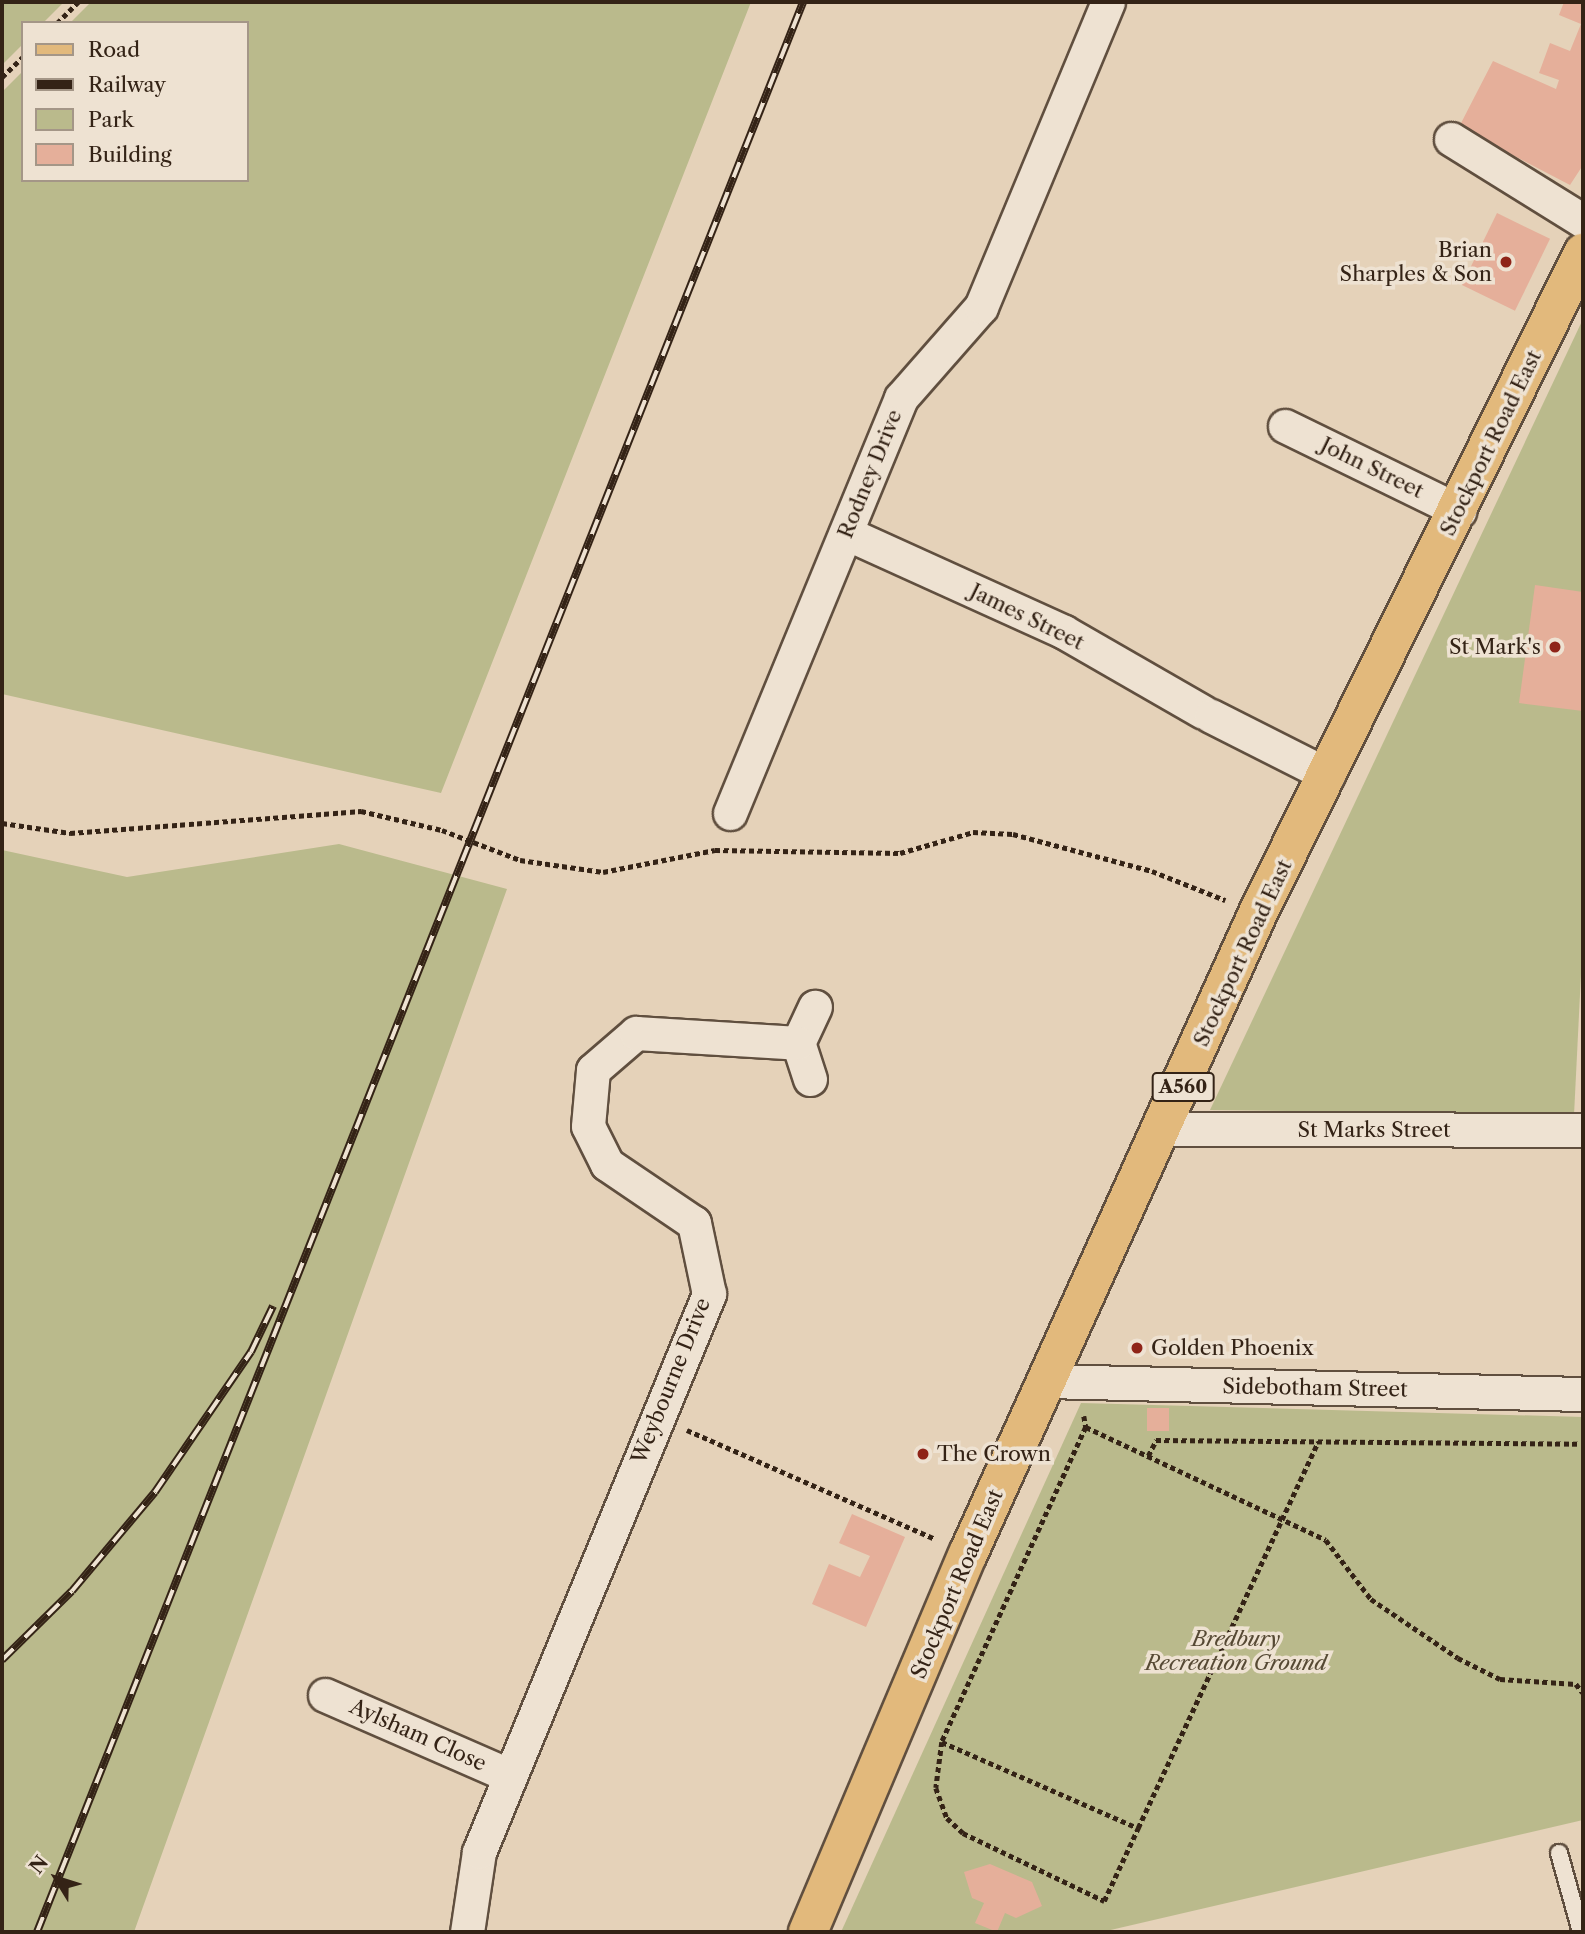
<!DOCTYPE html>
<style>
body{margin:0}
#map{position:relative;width:1585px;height:1934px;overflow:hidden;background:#e5d2b9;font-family:"Libre Caslon Text",serif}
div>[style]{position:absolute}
.green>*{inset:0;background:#baba8c}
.building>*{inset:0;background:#e5af9a;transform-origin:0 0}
.path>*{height:4.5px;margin-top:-2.25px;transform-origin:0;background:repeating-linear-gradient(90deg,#342316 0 5px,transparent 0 8.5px)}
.roads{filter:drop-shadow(2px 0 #604f3f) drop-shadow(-2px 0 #604f3f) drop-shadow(0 2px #604f3f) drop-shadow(0 -2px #604f3f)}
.lane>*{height:16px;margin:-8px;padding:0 8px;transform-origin:8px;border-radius:8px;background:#eee2d2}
.street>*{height:33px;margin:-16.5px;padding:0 16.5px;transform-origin:16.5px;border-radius:16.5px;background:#eee2d2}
.primary>*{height:38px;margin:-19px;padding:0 19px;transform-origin:19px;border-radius:19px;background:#e2b97c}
.rail>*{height:8px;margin-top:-4px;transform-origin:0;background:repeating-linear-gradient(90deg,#eee2d2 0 16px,#342316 0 32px);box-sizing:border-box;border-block:2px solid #342316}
.path-bridge>*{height:4.5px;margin-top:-2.25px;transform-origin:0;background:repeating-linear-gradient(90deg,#342316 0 5px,transparent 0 8.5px)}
.dots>*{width:19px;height:19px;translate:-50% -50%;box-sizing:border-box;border:4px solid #eee2d2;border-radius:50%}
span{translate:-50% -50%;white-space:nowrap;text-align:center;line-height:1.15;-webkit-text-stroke:7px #eee2d2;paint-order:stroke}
.shield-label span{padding:2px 5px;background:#eee2d2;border:2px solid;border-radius:5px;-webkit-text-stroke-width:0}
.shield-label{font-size:19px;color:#342316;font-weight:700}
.poi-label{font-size:21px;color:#342316}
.right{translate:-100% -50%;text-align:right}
.left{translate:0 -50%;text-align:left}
.street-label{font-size:21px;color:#342316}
.park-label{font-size:21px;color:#564934;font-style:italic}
.frame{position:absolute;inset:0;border:4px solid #342316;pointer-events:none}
.legend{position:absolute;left:21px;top:21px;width:228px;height:161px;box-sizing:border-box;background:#eee2d2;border:2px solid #a49687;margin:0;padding:9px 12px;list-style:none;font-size:21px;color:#342316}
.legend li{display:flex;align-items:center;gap:14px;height:35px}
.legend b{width:35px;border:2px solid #a49687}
.north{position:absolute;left:21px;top:1843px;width:70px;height:70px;-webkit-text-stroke:5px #eee2d2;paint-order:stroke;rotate:308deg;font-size:19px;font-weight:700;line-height:28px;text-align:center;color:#342316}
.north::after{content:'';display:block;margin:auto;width:24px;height:32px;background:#342316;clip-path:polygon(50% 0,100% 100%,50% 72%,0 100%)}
</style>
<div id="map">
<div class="green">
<i style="clip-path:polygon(2px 2px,64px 2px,43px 23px,23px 23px,23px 44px,2px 65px)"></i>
<i style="clip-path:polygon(91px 2px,751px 2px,441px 793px,2px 694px,2px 92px,23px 71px,23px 180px,247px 180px,247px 23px,70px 23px)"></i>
<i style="clip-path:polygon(1583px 319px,1583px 934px,1574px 1115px,1210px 1110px)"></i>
<i style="clip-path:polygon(339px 844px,507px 889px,134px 1932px,2px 1932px,2px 850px,127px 877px)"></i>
<i style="clip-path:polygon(1081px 1403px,1583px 1417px,1583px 1820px,1102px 1932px,841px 1932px)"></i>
</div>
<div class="building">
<i style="clip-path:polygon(1564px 2px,1583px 2px,1583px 165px,1570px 185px,1459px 127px,1493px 61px,1556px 89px,1559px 80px,1539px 73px,1550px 43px,1570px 51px,1581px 24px,1559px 15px)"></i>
<i style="left:1497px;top:213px;width:59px;height:80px;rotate:26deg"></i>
<i style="clip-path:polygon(1535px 585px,1583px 592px,1583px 711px,1519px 703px)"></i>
<i style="left:1147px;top:1408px;width:22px;height:23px"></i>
<i style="clip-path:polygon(852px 1514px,905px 1537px,866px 1627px,812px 1604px,829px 1564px,860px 1577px,870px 1556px,839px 1543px)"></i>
<i style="clip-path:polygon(990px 1864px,1032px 1882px,1042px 1906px,1016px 1918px,1005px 1913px,997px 1932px,975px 1923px,984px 1903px,972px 1898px,964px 1872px)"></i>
</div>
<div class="path">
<i style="left:57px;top:23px;width:30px;rotate:-45deg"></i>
<i style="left:2px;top:77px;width:29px;rotate:-44deg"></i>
<i style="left:2px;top:823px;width:69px;rotate:8.4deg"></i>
<i style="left:70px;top:833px;width:292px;rotate:-4.3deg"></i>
<i style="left:361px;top:811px;width:83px;rotate:13.2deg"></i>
<i style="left:520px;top:860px;width:84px;rotate:8.2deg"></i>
<i style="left:603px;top:872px;width:114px;rotate:-11.1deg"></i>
<i style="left:715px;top:850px;width:185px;rotate:0.9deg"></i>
<i style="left:900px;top:853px;width:76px;rotate:-16deg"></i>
<i style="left:973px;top:832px;width:40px;rotate:2.9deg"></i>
<i style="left:1013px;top:834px;width:144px;rotate:14.9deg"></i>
<i style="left:1152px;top:871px;width:79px;rotate:21.7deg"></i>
<i style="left:1084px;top:1416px;width:11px;rotate:80deg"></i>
<i style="left:1086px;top:1427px;width:346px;rotate:114.6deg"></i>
<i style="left:942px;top:1742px;width:46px;rotate:97.4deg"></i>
<i style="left:936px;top:1788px;width:32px;rotate:70deg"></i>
<i style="left:947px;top:1818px;width:22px;rotate:43deg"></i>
<i style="left:963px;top:1833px;width:157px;rotate:25.7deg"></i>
<i style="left:1104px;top:1901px;width:81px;rotate:-65deg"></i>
<i style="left:1086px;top:1427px;width:265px;rotate:25.2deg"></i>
<i style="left:1326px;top:1540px;width:74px;rotate:52.7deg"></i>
<i style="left:1371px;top:1599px;width:105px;rotate:34.1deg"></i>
<i style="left:1458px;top:1658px;width:47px;rotate:26.6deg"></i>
<i style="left:1500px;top:1679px;width:76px;rotate:3.8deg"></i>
<i style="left:1576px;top:1684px;width:11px;rotate:52deg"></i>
<i style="left:687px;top:1430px;width:271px;rotate:23.7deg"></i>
<i style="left:1148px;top:1456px;width:18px;rotate:-63deg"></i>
<i style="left:1156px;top:1440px;width:427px;rotate:0.5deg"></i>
<i style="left:942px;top:1742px;width:214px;rotate:23.7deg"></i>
<i style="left:1138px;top:1828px;width:426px;rotate:-65deg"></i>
</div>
<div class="roads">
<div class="lane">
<i style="left:1559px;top:1853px;width:82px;rotate:74.4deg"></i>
</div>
<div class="street">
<i style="left:1451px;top:139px;width:155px;rotate:31.8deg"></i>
<i style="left:1285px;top:426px;width:194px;rotate:26deg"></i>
<i style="left:846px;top:533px;width:239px;rotate:24.4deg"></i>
<i style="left:1064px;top:632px;width:160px;rotate:29.9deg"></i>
<i style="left:1211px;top:716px;width:131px;rotate:26.8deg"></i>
<i style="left:730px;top:813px;width:449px;rotate:-67.6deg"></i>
<i style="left:901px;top:398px;width:121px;rotate:-48.7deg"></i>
<i style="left:981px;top:307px;width:330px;rotate:-67.4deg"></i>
<i style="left:810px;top:1079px;width:38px;rotate:-108deg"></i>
<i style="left:798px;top:1043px;width:40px;rotate:-65deg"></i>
<i style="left:1165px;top:1129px;width:418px;rotate:0.1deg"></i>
<i style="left:1046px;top:1381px;width:537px;rotate:1.39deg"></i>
<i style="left:325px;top:1695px;width:202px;rotate:23.6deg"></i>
<i style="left:467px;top:1932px;width:81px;rotate:-81.5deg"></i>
<i style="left:479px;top:1852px;width:604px;rotate:-67.6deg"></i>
<i style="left:709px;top:1294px;width:73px;rotate:-101.9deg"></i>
<i style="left:694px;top:1223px;width:105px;rotate:-145.9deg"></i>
<i style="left:607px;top:1164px;width:42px;rotate:-116.6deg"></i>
<i style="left:588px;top:1126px;width:56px;rotate:-84.9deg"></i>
<i style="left:593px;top:1070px;width:57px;rotate:-40.7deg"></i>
<i style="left:636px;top:1033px;width:162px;rotate:3.5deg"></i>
</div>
<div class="primary">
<i style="left:808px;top:1932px;width:410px;rotate:-67.1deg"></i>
<i style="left:968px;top:1554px;width:704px;rotate:-65.66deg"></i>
<i style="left:1258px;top:913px;width:736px;rotate:-63.78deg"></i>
</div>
</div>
<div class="rail">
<i style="left:2px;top:1660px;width:98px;rotate:-44.6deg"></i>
<i style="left:72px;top:1591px;width:129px;rotate:-50deg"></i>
<i style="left:155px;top:1492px;width:170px;rotate:-55.6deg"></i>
<i style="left:251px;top:1352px;width:51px;rotate:-64.4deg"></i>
<i style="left:37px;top:1932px;width:2076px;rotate:-68.35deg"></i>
</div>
<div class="path-bridge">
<i style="left:442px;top:830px;width:84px;rotate:21deg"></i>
</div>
<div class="dots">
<i style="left:1506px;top:262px;background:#8f2418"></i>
<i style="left:1555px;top:647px;background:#8f2418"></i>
<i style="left:1137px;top:1348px;background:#8f2418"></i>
<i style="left:923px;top:1454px;background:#8f2418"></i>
</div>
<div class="shield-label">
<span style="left:1183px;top:1087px">A560</span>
</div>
<div class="poi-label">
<span class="right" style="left:1492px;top:262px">Brian<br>Sharples &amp; Son</span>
<span class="right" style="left:1541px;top:647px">St Mark's</span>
<span class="left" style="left:1151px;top:1348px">Golden Phoenix</span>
<span class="left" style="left:937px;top:1454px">The Crown</span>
</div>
<div class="street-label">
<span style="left:1491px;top:443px;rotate:-64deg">Stockport Road East</span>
<span style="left:1372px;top:468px;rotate:26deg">John Street</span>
<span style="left:870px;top:474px;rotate:-68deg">Rodney Drive</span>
<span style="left:1027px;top:617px;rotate:26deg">James Street</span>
<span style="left:1243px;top:953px;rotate:-65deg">Stockport Road East</span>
<span style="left:1374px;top:1130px">St Marks Street</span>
<span style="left:671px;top:1381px;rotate:-68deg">Weybourne Drive</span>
<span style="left:1315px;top:1388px;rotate:1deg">Sidebotham Street</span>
<span style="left:957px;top:1584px;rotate:-67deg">Stockport Road East</span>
<span style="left:418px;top:1735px;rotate:24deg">Aylsham Close</span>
</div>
<div class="park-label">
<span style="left:1236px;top:1651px">Bredbury<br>Recreation Ground</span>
</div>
<div class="frame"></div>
<ul class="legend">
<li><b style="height:9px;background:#e2b97c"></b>Road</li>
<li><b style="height:9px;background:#342316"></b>Railway</li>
<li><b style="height:19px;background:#baba8c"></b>Park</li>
<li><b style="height:19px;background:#e5af9a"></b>Building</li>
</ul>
<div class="north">N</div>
</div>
